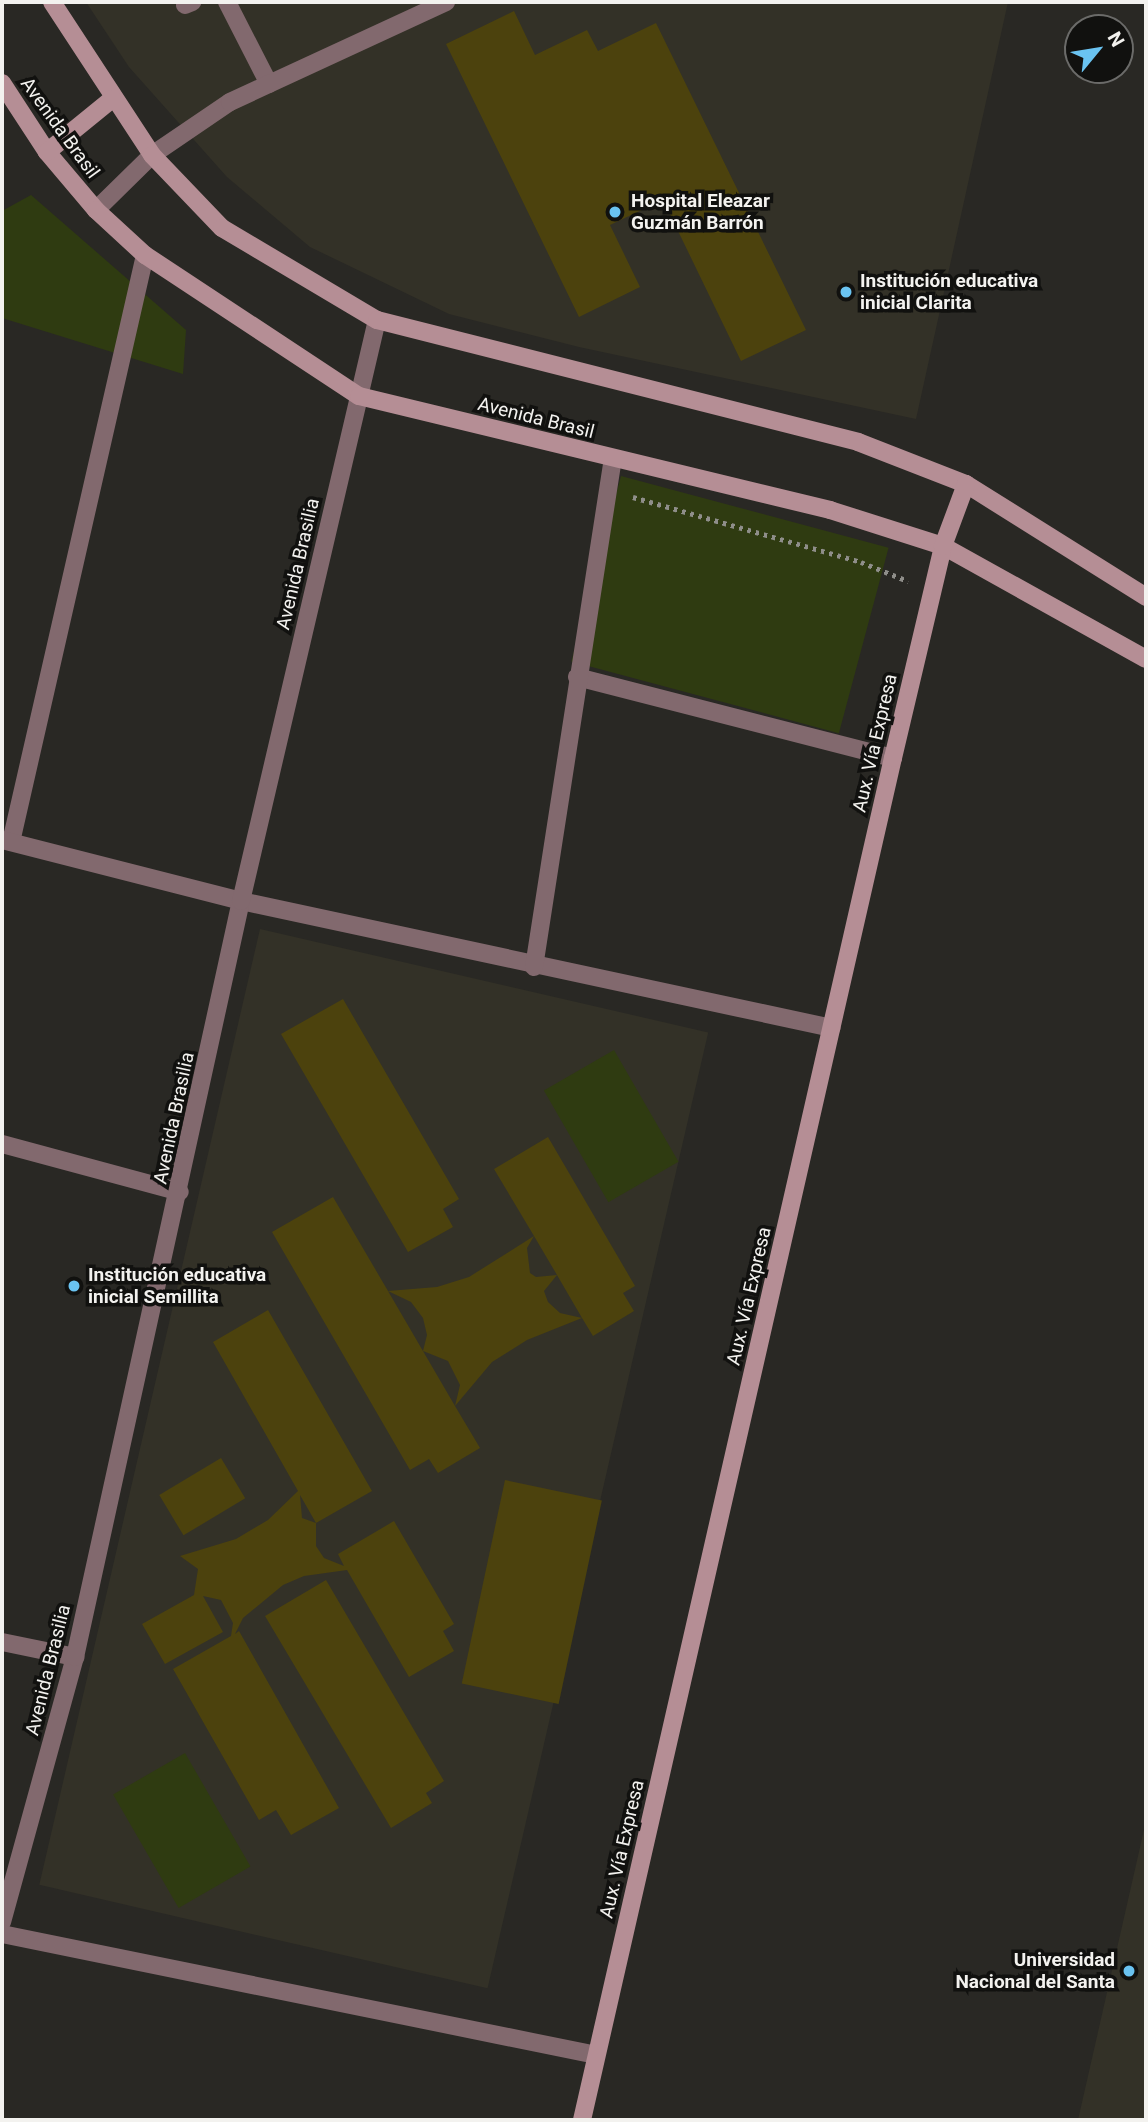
<!DOCTYPE html>
<meta charset="utf-8">
<style>
body{margin:0}
#map{position:relative;width:1148px;height:2122px;overflow:hidden;background:#292824;font-family:Roboto,sans-serif}
div>[style]{position:absolute}
.built>*{inset:0;background:#333127;transform-origin:0 0}
.green>*{inset:0;background:#2f3b11;transform-origin:0 0}
.building>*{inset:0;background:#4c420d;transform-origin:0 0}
.path>*{height:4.5px;margin-top:-2.25px;transform-origin:0;background:repeating-linear-gradient(90deg,#8f8e8a 0 3.5px,transparent 0 8.5px)}
.service>*{height:18px;margin:-9px;padding:0 9px;transform-origin:9px;border-radius:9px;background:#82696e}
.minor>*{height:18px;margin:-9px;padding:0 9px;transform-origin:9px;border-radius:9px;background:#82696e}
.secondary>*{height:18px;margin:-9px;padding:0 9px;transform-origin:9px;border-radius:9px;background:#b58e95}
.dots>*{width:19px;height:19px;translate:-50% -50%;box-sizing:border-box;border:4px solid #11110f;border-radius:50%}
span{translate:-50% -50%;white-space:nowrap;text-align:center;line-height:1.15;-webkit-text-stroke:7px #11110f;paint-order:stroke}
.street-label{font-size:19px;color:#f3f2ef}
.poi-label{font-size:19px;color:#f3f2ef;font-weight:700}
.left{translate:0 -50%;text-align:left}
.right{translate:-100% -50%;text-align:right}
.frame{position:absolute;inset:0;border:4px solid #f3f2ef;pointer-events:none}
.north{position:absolute;left:1064px;top:14px;width:70px;height:70px;box-sizing:border-box;background:#11110f;border:2px solid #6b6b69;border-radius:50%;rotate:60deg;font-size:19px;font-weight:700;line-height:28px;text-align:center;color:#f3f2ef}
.north::after{content:'';display:block;margin:auto;width:24px;height:32px;background:#6ac3f1;clip-path:polygon(50% 0,100% 100%,50% 72%,0 100%)}
</style>
<div id="map">
<div class="built">
<i style="clip-path:polygon(86px 2px,1008px 2px,916px 419px,579px 347px,449px 314px,310px 247px,227px 177px,129px 67px)"></i>
<i style="left:260px;top:929px;width:460px;height:981px;rotate:13deg"></i>
<i style="clip-path:polygon(1146px 1821px,1146px 2120px,1078px 2120px)"></i>
</div>
<div class="green">
<i style="clip-path:polygon(31px 195px,186px 330px,183px 374px,2px 318px,2px 211px)"></i>
<i style="left:621px;top:476px;width:277px;height:192px;rotate:15deg"></i>
<i style="left:614px;top:1050px;width:129px;height:81px;rotate:60deg"></i>
<i style="left:185px;top:1753px;width:131px;height:83px;rotate:60deg"></i>
</div>
<div class="building">
<i style="clip-path:polygon(514px 11px,535px 55px,587px 30px,598px 51px,656px 23px,806px 330px,741px 361px,663px 200px,610px 225px,640px 287px,579px 317px,446px 44px)"></i>
<i style="clip-path:polygon(343px 999px,459px 1199px,443px 1209px,453px 1227px,408px 1252px,281px 1034px)"></i>
<i style="clip-path:polygon(evenodd,548px 1137px,635px 1286px,623px 1293px,634px 1311px,593px 1336px,582px 1318px,557px 1275px,544px 1291px,548px 1302px,560px 1313px,582px 1318px,527px 1340px,492px 1362px,455px 1406px,460px 1385px,448px 1361px,423px 1351px,427px 1335px,423px 1318px,411px 1302px,388px 1291px,455px 1406px,480px 1448px,438px 1473px,429px 1459px,410px 1470px,272px 1232px,333px 1197px,388px 1291px,437px 1287px,469px 1277px,534px 1236px,494px 1169px,548px 1137px,534px 1236px,557px 1275px,536px 1277px,530px 1273px,527px 1248px,534px 1236px)"></i>
<i style="clip-path:polygon(evenodd,268px 1310px,372px 1491px,316px 1523px,316px 1546px,324px 1558px,344px 1566px,338px 1554px,394px 1521px,454px 1624px,443px 1631px,454px 1651px,409px 1677px,347px 1570px,304px 1576px,283px 1585px,243px 1618px,235px 1634px,239px 1631px,339px 1808px,291px 1835px,276px 1810px,259px 1820px,173px 1669px,231px 1636px,233px 1623px,221px 1600px,203px 1596px,223px 1632px,165px 1664px,142px 1624px,194px 1595px,198px 1569px,180px 1556px,236px 1539px,268px 1520px,298px 1491px,213px 1342px,268px 1310px,300px 1495px,316px 1523px,302px 1518px,300px 1495px)"></i>
<i style="left:221px;top:1458px;width:47px;height:72px;rotate:59deg"></i>
<i style="left:505px;top:1480px;width:99px;height:208px;rotate:12deg"></i>
<i style="clip-path:polygon(326px 1580px,444px 1781px,426px 1793px,432px 1803px,391px 1828px,265px 1616px)"></i>
</div>
<div class="path">
<i style="left:633px;top:497px;width:237px;rotate:15.9deg"></i>
<i style="left:861px;top:562px;width:51px;rotate:22deg"></i>
</div>
<div class="service">
<i style="left:227px;top:2px;width:92px;rotate:62.9deg"></i>
<i style="left:185px;top:5px;width:8px;rotate:-23deg"></i>
<i style="left:96px;top:210px;width:78px;rotate:-44.5deg"></i>
<i style="left:152px;top:155px;width:94px;rotate:-34.2deg"></i>
<i style="left:230px;top:102px;width:238px;rotate:-24.8deg"></i>
<i style="left:11px;top:842px;width:602px;rotate:-77.14deg"></i>
</div>
<div class="minor">
<i style="left:577px;top:677px;width:326px;rotate:14.4deg"></i>
<i style="left:2px;top:840px;width:247px;rotate:14.3deg"></i>
<i style="left:241px;top:901px;width:604px;rotate:12.13deg"></i>
<i style="left:534px;top:967px;width:515px;rotate:-81.18deg"></i>
<i style="left:2px;top:1144px;width:184px;rotate:15.1deg"></i>
<i style="left:2px;top:1642px;width:75px;rotate:11.6deg"></i>
<i style="left:2px;top:1922px;width:275px;rotate:-74.6deg"></i>
<i style="left:75px;top:1657px;width:774px;rotate:-77.62deg"></i>
<i style="left:241px;top:901px;width:597px;rotate:-76.83deg"></i>
<i style="left:2px;top:1934px;width:606px;rotate:11.51deg"></i>
</div>
<div class="secondary">
<i style="left:52px;top:2px;width:183px;rotate:56.8deg"></i>
<i style="left:152px;top:155px;width:101px;rotate:46.2deg"></i>
<i style="left:222px;top:228px;width:180px;rotate:30.7deg"></i>
<i style="left:377px;top:320px;width:496px;rotate:14.2deg"></i>
<i style="left:858px;top:442px;width:116px;rotate:21.3deg"></i>
<i style="left:966px;top:484px;width:213px;rotate:32.1deg"></i>
<i style="left:2px;top:83px;width:82px;rotate:56.9deg"></i>
<i style="left:47px;top:152px;width:76px;rotate:49.8deg"></i>
<i style="left:96px;top:210px;width:67px;rotate:42.6deg"></i>
<i style="left:145px;top:255px;width:256px;rotate:33.4deg"></i>
<i style="left:359px;top:396px;width:485px;rotate:13.6deg"></i>
<i style="left:830px;top:510px;width:119px;rotate:17.7deg"></i>
<i style="left:943px;top:546px;width:232px;rotate:29.1deg"></i>
<i style="left:47px;top:152px;width:84px;rotate:-39.2deg"></i>
<i style="left:582px;top:2120px;width:1397px;rotate:-77.14deg"></i>
<i style="left:893px;top:758px;width:218px;rotate:-76.7deg"></i>
<i style="left:943px;top:546px;width:66px;rotate:-69.6deg"></i>
</div>
<div class="dots">
<i style="left:615px;top:212px;background:#6ac3f1"></i>
<i style="left:846px;top:292px;background:#6ac3f1"></i>
<i style="left:74px;top:1286px;background:#6ac3f1"></i>
<i style="left:1129px;top:1971px;background:#6ac3f1"></i>
</div>
<div class="street-label">
<span style="left:60px;top:128px;rotate:54deg">Avenida Brasil</span>
<span style="left:536px;top:418px;rotate:14deg">Avenida Brasil</span>
<span style="left:298px;top:564px;rotate:-77deg">Avenida Brasilia</span>
<span style="left:875px;top:743px;rotate:-77deg">Aux. Vía Expresa</span>
<span style="left:174px;top:1118px;rotate:-78deg">Avenida Brasilia</span>
<span style="left:749px;top:1296px;rotate:-77deg">Aux. Vía Expresa</span>
<span style="left:48px;top:1670px;rotate:-76deg">Avenida Brasilia</span>
<span style="left:622px;top:1849px;rotate:-77deg">Aux. Vía Expresa</span>
</div>
<div class="poi-label">
<span class="left" style="left:631px;top:212px">Hospital Eleazar<br>Guzmán Barrón</span>
<span class="left" style="left:860px;top:292px">Institución educativa<br>inicial Clarita</span>
<span class="left" style="left:88px;top:1286px">Institución educativa<br>inicial Semillita</span>
<span class="right" style="left:1115px;top:1971px">Universidad<br>Nacional del Santa</span>
</div>
<div class="frame"></div>
<div class="north">N</div>
</div>
